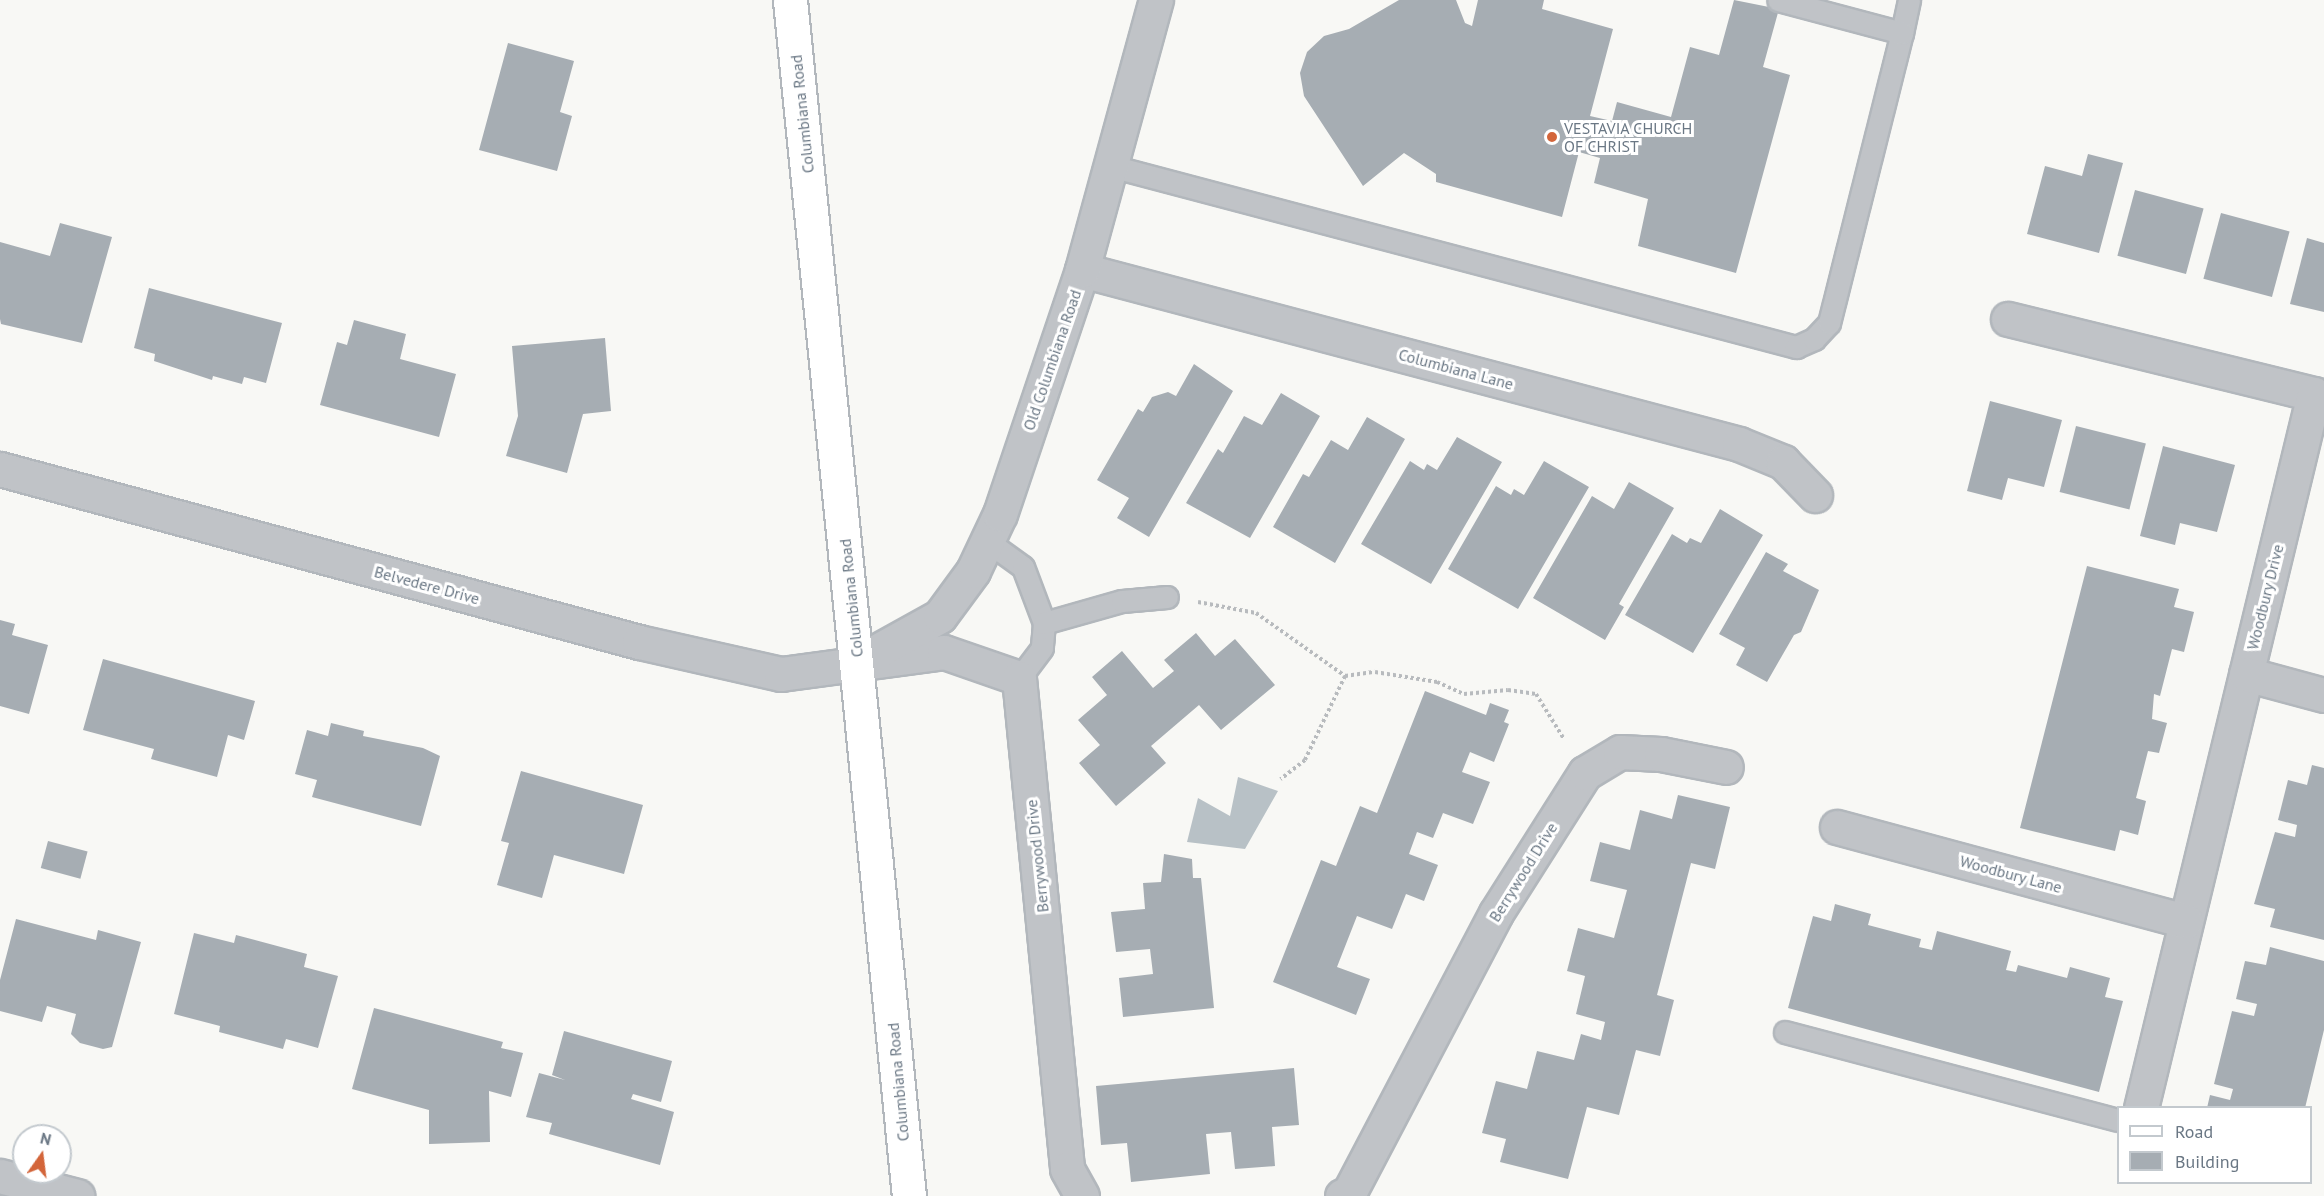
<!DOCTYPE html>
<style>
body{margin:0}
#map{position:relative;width:2324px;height:1196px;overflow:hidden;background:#f8f8f5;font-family:"PT Sans",sans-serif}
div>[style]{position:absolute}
.water>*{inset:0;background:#b8c1c6}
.building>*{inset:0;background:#a6adb3;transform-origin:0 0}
.path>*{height:4px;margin-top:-2px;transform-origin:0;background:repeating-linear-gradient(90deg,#b8bbbe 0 3px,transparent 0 6px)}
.roads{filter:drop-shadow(2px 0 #b2b7bc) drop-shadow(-2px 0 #b2b7bc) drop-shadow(0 2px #b2b7bc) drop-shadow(0 -2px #b2b7bc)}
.service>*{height:21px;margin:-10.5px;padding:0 10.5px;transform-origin:10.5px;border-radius:10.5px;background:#c0c3c7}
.minor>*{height:33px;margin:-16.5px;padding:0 16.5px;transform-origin:16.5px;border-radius:16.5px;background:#c0c3c7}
.secondary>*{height:33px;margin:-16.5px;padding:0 16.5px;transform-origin:16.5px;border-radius:16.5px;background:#fff}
.dots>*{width:16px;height:16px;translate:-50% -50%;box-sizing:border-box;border:3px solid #fff;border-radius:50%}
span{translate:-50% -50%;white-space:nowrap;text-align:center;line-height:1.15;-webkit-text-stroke:6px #fff;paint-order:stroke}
.street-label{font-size:16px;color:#6a7784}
.poi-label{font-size:16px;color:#6a7784}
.left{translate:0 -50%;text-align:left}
.legend{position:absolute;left:2117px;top:1106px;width:195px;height:78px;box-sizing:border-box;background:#fff;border:2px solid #c3c9ce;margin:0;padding:8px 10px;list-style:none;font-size:18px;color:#6a7784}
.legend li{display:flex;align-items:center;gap:12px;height:30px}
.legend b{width:30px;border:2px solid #c3c9ce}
.north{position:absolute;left:12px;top:1124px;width:60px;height:60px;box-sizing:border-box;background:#fff;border:2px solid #c3c9ce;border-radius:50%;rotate:14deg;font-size:16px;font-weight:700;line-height:24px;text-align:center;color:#6a7784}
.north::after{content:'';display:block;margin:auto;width:21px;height:27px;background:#d3653a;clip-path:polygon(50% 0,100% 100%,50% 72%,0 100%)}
</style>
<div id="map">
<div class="water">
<i style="clip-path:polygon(1238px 777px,1278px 791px,1245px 849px,1187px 842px,1198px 798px,1230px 816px)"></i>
</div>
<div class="building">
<i style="clip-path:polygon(1399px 0,1456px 0,1465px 23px,1472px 26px,1478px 0,1544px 0,1542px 9px,1613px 29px,1590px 116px,1612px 121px,1617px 102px,1671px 117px,1690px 47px,1719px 55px,1734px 0,1779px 9px,1763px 67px,1790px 75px,1736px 273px,1638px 246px,1648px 199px,1594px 183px,1600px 158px,1579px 152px,1562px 217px,1436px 182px,1436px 174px,1404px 153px,1363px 186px,1304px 96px,1300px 73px,1307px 52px,1324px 36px,1349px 29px)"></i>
<i style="clip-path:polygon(508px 43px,574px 61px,560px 112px,572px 116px,557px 171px,479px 150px)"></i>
<i style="clip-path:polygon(2088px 154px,2123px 163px,2099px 253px,2027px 234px,2045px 166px,2082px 176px)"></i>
<i style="left:2135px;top:190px;width:71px;height:68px;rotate:15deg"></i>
<i style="left:2221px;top:213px;width:71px;height:68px;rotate:15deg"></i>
<i style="clip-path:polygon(60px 223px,112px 237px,82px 343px,1px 324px,0 319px,0 242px,50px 256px)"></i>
<i style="clip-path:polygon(2307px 238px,2324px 243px,2324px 312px,2290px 304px)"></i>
<i style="clip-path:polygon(149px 288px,282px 323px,266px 383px,244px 377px,242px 384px,213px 376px,212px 380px,154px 361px,155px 354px,134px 348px)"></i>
<i style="clip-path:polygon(354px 320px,406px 334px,400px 359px,456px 374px,439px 437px,320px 405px,337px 342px,347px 345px)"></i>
<i style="clip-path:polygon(605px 338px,611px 411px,583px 414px,567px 473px,506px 456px,518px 416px,512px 346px)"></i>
<i style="clip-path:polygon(1194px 364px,1233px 391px,1149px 537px,1117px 518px,1129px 498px,1097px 480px,1138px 409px,1143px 412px,1152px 397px,1168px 392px,1176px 396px)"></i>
<i style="clip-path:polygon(1281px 393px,1320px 416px,1250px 538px,1186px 503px,1218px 449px,1223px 453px,1244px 416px,1262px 425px)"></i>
<i style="clip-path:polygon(1990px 401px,2062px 420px,2044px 487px,2008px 478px,2002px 500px,1967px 491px)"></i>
<i style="clip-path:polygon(1367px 417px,1405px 439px,1335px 563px,1273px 527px,1303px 474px,1309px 477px,1331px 440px,1348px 450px)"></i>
<i style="left:2076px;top:426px;width:72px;height:68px;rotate:14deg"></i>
<i style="clip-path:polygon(1457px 437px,1502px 462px,1431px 584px,1361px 544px,1410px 461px,1424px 470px,1427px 464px,1437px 470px)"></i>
<i style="clip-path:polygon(2163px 446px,2235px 465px,2217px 532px,2180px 523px,2175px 545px,2140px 536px)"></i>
<i style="clip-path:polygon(1544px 461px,1589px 487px,1518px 609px,1448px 569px,1496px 486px,1511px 495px,1514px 489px,1524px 495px)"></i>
<i style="clip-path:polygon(1629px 482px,1674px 508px,1619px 604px,1624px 607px,1605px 640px,1533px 598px,1592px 496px,1614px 509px)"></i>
<i style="clip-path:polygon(1720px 509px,1763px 535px,1693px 653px,1625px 615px,1672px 534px,1687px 543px,1690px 538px,1701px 543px)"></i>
<i style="clip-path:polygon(1766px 552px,1788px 564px,1783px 571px,1819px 590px,1801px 632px,1794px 635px,1767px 682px,1736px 665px,1745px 648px,1719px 634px)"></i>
<i style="clip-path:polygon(2087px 566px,2179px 589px,2174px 607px,2194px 612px,2184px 652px,2172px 649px,2160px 696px,2154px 694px,2152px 719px,2167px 723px,2159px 753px,2148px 751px,2136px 798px,2146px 801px,2138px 835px,2120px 830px,2115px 851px,2020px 828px)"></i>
<i style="clip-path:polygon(0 620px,15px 624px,12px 635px,48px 645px,29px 714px,0 706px)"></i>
<i style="clip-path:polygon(1196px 633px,1215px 656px,1235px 639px,1275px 685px,1221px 730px,1199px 705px,1151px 746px,1166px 763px,1116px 806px,1079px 763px,1100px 745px,1078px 720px,1107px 695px,1092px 677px,1122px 651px,1153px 688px,1174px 671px,1164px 660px)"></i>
<i style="clip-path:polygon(103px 659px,255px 701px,244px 740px,228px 735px,217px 777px,151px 759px,154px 749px,83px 730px)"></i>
<i style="clip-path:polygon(1425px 691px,1486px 715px,1490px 703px,1509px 710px,1504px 722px,1509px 724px,1494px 762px,1470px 752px,1462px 772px,1490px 782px,1473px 824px,1443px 813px,1433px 838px,1417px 832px,1409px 854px,1438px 865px,1424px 901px,1406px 894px,1392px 929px,1357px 916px,1337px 967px,1370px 979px,1356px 1015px,1273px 982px,1321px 860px,1336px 866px,1360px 806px,1377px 813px)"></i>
<i style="clip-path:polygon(331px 723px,364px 731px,363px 736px,423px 748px,440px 756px,421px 826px,312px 797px,317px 780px,295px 774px,307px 730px,328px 736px)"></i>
<i style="clip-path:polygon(2312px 765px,2324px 768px,2324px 940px,2270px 927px,2275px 909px,2254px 904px,2275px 832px,2295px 837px,2297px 825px,2278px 820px,2288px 780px,2307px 785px)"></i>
<i style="clip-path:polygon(521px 771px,643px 805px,624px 874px,554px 855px,542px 898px,497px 885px,509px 843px,501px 841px)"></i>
<i style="clip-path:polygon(1678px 795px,1730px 807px,1715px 869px,1691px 863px,1657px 995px,1674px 1000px,1660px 1056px,1636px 1050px,1619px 1115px,1587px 1107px,1568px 1179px,1500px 1162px,1506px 1139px,1482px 1133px,1496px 1081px,1527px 1089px,1537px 1051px,1574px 1060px,1581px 1034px,1601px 1040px,1605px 1022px,1576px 1014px,1585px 976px,1567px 971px,1578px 928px,1614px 938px,1627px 890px,1590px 881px,1600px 842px,1630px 850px,1640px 810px,1672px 819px)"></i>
<i style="left:48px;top:841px;width:41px;height:28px;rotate:15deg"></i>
<i style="clip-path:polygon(1164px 854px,1192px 859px,1193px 878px,1201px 878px,1214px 1008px,1123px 1017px,1119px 978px,1153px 974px,1150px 949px,1116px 952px,1111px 912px,1145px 909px,1143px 883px,1161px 882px)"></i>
<i style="clip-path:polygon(1835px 904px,1871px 914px,1868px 925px,1921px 939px,1919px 947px,1932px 950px,1937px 931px,2011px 951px,2006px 970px,2016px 972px,2018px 965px,2067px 978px,2070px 967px,2110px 978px,2105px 997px,2123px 1001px,2099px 1092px,1788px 1008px,1813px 916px,1831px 921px)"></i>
<i style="clip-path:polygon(16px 919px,96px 940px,98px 930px,141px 942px,112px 1047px,103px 1049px,80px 1043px,71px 1034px,76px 1014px,47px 1006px,42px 1022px,0 1011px,0 980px)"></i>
<i style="clip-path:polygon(194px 933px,234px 943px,236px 935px,307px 954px,304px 967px,338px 976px,318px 1048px,286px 1039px,283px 1049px,219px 1032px,220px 1026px,174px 1014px)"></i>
<i style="clip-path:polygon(2270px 947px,2324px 961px,2324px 1030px,2305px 1108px,2207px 1108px,2210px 1095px,2230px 1100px,2233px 1089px,2214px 1084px,2232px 1011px,2254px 1016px,2257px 1004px,2236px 999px,2245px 961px,2266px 965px)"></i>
<i style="clip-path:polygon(374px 1008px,503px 1042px,501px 1048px,523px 1053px,511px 1097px,489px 1091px,490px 1142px,429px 1144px,429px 1110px,352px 1089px)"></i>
<i style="clip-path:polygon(564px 1031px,672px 1061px,661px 1102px,633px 1094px,631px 1099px,674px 1112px,660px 1165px,549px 1134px,552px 1123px,526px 1117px,539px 1073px,565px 1080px,552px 1075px)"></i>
<i style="clip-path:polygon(1294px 1068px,1299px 1125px,1272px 1127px,1275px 1166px,1235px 1169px,1231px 1132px,1206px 1134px,1210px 1174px,1131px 1182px,1127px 1143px,1101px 1145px,1096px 1086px)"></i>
</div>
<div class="path">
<i style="left:1198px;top:602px;width:59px;rotate:10.7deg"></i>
<i style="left:1256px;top:613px;width:109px;rotate:35.3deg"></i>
<i style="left:1345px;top:676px;width:93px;rotate:115.5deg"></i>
<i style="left:1305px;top:760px;width:31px;rotate:142deg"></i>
<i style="left:1345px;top:676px;width:30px;rotate:-8deg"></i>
<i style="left:1375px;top:672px;width:63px;rotate:9.2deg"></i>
<i style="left:1437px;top:682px;width:30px;rotate:24deg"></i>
<i style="left:1464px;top:694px;width:44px;rotate:-5.2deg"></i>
<i style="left:1508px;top:690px;width:28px;rotate:8deg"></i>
<i style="left:1536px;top:694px;width:53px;rotate:58.1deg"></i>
</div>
<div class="roads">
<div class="service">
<i style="left:1902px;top:33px;width:34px;rotate:-78deg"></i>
<i style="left:1111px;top:166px;width:709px;rotate:14.8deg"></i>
<i style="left:1796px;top:347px;width:20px;rotate:-24deg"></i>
<i style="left:1814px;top:339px;width:22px;rotate:-47deg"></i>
<i style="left:1829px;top:323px;width:299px;rotate:-75.9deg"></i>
<i style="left:1902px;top:33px;width:128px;rotate:-165.1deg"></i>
<i style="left:987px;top:541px;width:44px;rotate:35.8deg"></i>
<i style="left:1023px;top:567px;width:60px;rotate:69.4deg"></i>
<i style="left:1044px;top:623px;width:25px;rotate:95deg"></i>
<i style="left:1042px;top:648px;width:38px;rotate:127deg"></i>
<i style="left:1044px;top:623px;width:81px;rotate:-15.8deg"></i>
<i style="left:1122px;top:601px;width:45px;rotate:-5.1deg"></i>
<i style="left:1785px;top:1032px;width:344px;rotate:14.8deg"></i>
</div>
<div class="minor">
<i style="left:1082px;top:270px;width:680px;rotate:14.83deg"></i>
<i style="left:1739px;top:444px;width:48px;rotate:22.2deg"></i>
<i style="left:1783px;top:462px;width:46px;rotate:45.9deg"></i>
<i style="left:2008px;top:319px;width:315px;rotate:13.8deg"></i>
<i style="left:2314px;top:394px;width:735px;rotate:103.62deg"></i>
<i style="left:0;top:469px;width:662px;rotate:15.15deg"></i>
<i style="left:639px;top:642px;width:146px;rotate:12.7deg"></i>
<i style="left:781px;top:674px;width:164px;rotate:-7.7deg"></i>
<i style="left:944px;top:652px;width:79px;rotate:19.1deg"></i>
<i style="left:1019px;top:678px;width:493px;rotate:84.4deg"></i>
<i style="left:1067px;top:1169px;width:31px;rotate:61deg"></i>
<i style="left:870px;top:655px;width:80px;rotate:-29.1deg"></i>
<i style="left:940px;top:616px;width:56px;rotate:-53.7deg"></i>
<i style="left:973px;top:571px;width:63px;rotate:-64.7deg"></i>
<i style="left:1000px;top:514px;width:257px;rotate:-71.4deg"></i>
<i style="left:1082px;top:270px;width:280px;rotate:-74.7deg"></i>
<i style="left:2246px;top:674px;width:81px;rotate:15.1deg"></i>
<i style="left:1837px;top:827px;width:361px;rotate:15.1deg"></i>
<i style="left:0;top:1176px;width:80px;rotate:14.6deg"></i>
<i style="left:1342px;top:1196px;width:8px;rotate:-23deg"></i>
<i style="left:1349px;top:1193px;width:316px;rotate:-62.3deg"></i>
<i style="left:1496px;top:913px;width:166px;rotate:-57.6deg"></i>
<i style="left:1585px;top:773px;width:41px;rotate:-31deg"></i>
<i style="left:1620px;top:752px;width:41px;rotate:2.8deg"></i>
<i style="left:1661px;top:754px;width:66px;rotate:11.3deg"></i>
</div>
<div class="secondary">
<i style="left:790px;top:0;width:1202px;rotate:84.32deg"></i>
</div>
</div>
<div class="dots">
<i style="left:1552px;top:137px;background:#d3653a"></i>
</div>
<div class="street-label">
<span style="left:802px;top:114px;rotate:-96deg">Columbiana Road</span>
<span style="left:1052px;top:360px;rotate:-71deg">Old Columbiana Road</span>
<span style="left:1456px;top:369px;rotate:15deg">Columbiana Lane</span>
<span style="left:427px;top:585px;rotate:15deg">Belvedere Drive</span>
<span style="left:2265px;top:597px;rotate:-76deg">Woodbury Drive</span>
<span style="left:851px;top:598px;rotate:-96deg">Columbiana Road</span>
<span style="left:1037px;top:856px;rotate:-96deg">Berrywood Drive</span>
<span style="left:1523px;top:872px;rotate:-58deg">Berrywood Drive</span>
<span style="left:2011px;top:874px;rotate:15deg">Woodbury Lane</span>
<span style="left:898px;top:1082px;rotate:-95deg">Columbiana Road</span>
</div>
<div class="poi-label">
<span class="left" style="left:1564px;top:137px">VESTAVIA CHURCH<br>OF CHRIST</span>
</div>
<ul class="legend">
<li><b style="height:8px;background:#fff"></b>Road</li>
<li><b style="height:16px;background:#a6adb3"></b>Building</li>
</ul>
<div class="north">N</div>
</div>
